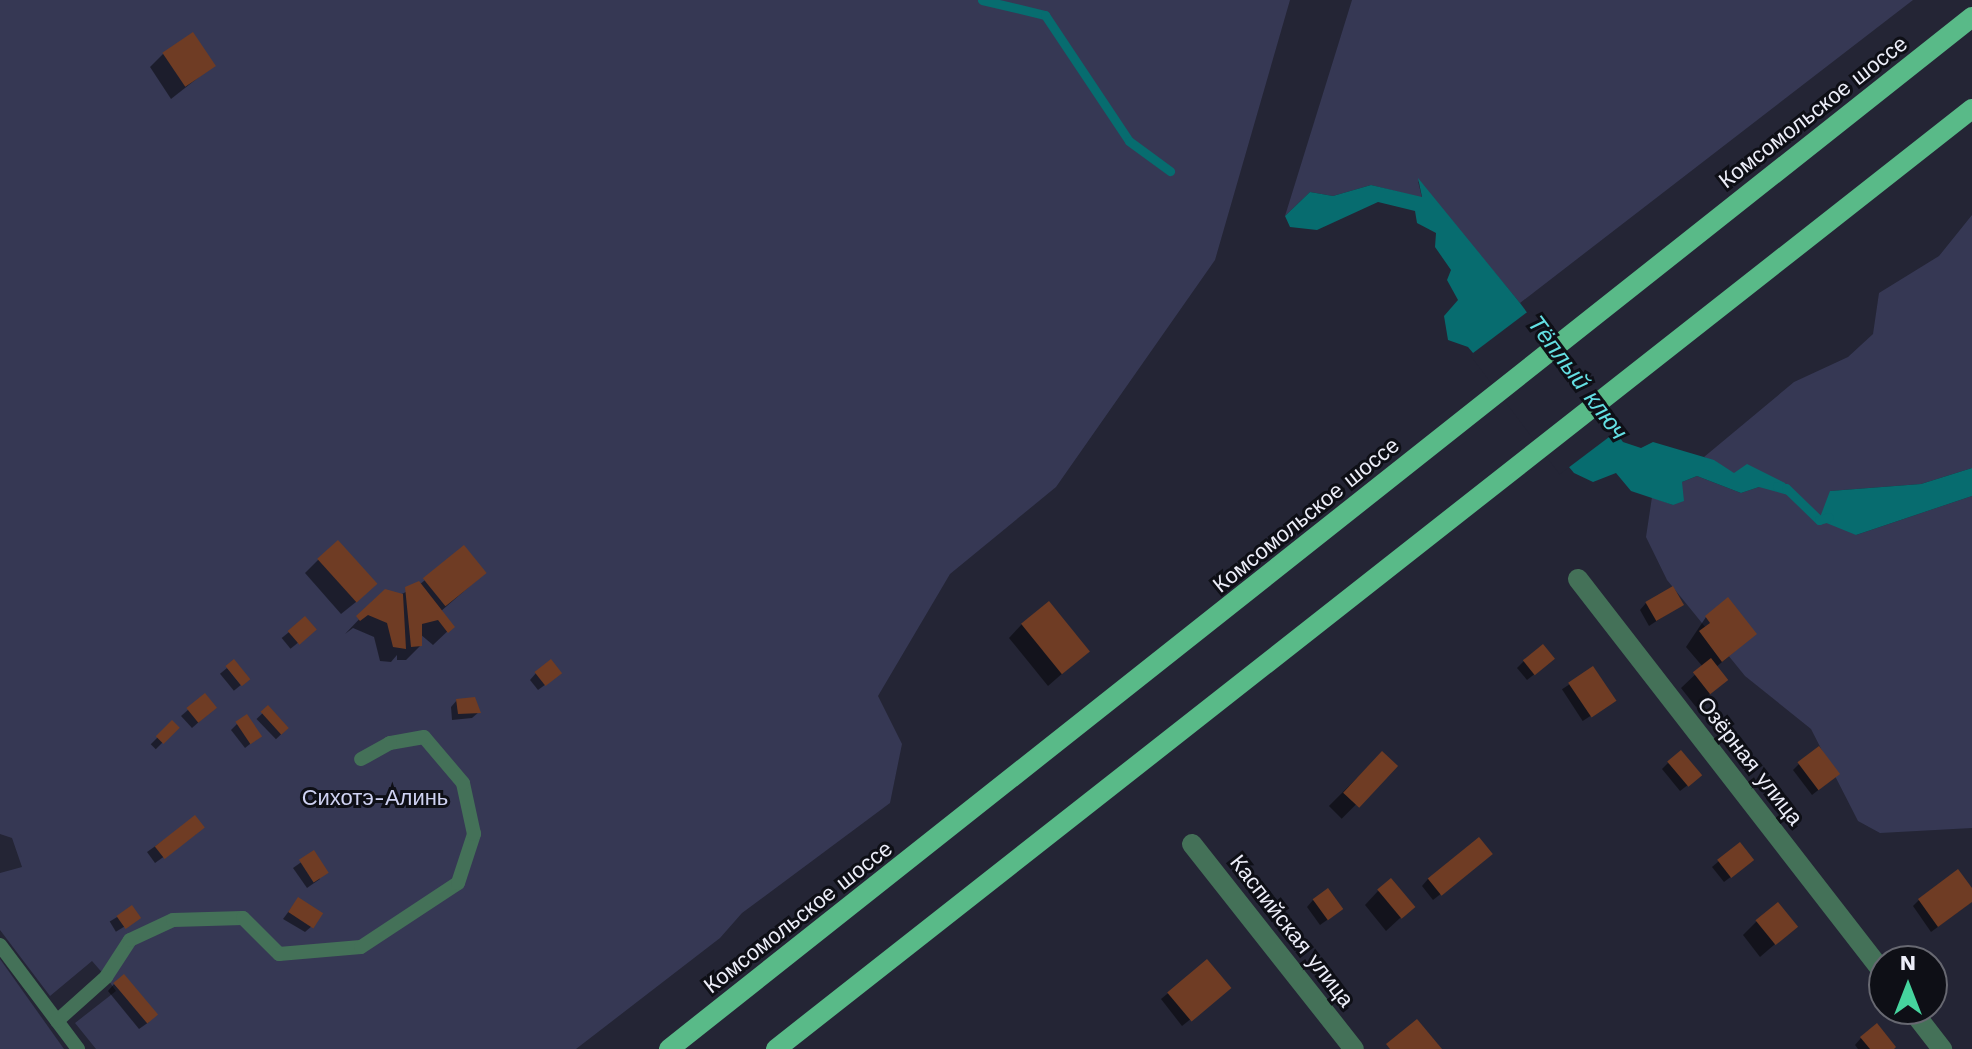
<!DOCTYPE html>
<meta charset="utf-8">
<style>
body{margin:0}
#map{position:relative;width:1972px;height:1049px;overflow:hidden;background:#242535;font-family:"Work Sans",sans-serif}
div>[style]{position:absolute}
.green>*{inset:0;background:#363854}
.water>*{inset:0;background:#076c6f}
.pier>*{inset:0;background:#242535;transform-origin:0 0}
.shadow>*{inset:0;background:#0007;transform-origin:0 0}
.stream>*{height:9px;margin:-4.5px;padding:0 4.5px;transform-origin:4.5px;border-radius:4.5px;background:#076c6f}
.building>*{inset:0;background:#6f3c24;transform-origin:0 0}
.lane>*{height:14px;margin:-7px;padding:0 7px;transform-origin:7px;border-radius:7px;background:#447158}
.street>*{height:20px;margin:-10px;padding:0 10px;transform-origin:10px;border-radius:10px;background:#447158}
.primary>*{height:20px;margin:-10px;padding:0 10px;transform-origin:10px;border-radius:10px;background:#59ba88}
span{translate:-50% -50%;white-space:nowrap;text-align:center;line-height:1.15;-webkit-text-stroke:6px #0e0f16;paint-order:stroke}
.street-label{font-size:22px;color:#edeef9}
.park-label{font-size:22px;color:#cfd2f2}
.water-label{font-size:24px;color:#64e0e4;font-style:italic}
.north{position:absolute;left:1868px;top:945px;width:80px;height:80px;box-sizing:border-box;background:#0e0f16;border:2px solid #676871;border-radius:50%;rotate:0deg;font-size:22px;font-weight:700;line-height:32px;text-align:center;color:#edeef9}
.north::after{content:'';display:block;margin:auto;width:28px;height:36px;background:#46d49e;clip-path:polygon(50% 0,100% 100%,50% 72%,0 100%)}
</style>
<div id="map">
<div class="green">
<i style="clip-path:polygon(0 0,1290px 0,1215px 260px,1056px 487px,950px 574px,878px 696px,902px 744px,890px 803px,742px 913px,720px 938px,576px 1049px,96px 1049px,75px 1023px,116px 991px,106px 977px,92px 961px,50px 996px,0 930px,0 873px,22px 867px,12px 838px,0 834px)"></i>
<i style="clip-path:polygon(1352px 0,1913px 0,1520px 303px,1418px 181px,1422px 198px,1371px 185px,1333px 196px,1310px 192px,1285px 216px)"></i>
<i style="clip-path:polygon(1972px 215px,1972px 468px,1921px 484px,1830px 491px,1856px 535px,1972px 496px,1972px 828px,1880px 833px,1858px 821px,1811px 729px,1745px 676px,1667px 580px,1646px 537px,1652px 497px,1673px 505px,1682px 482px,1697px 476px,1741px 493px,1759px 487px,1704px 457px,1794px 382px,1848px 357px,1873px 334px,1879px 293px,1939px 256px)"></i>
<i style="clip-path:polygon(0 959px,64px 1049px,0 1049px)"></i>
</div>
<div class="water">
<i style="clip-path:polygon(1418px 178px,1520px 303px,1623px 442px,1641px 448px,1653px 442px,1714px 460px,1734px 473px,1747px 464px,1785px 483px,1788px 495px,1759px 487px,1741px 493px,1697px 476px,1682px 482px,1684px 501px,1673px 505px,1631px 491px,1616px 473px,1593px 482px,1574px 473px,1468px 347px,1448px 340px,1444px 316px,1458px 300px,1447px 280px,1451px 270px,1435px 247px,1436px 233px,1417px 223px,1415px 211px,1378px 202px,1317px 230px,1290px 227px,1285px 216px,1310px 192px,1333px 196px,1371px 185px,1422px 197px)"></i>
<i style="clip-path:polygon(1972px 468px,1972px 496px,1856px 535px,1819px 520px,1830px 491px,1921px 484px)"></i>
</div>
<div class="pier">
<i style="left:1530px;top:310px;width:149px;height:75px;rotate:53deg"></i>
</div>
<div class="shadow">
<i style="clip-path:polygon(163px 54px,213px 66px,171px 99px,150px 67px)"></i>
<i style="clip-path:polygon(464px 548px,485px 573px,440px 612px,452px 627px,433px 645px,420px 634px,420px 646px,406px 660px,397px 660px,397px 655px,391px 662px,380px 661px,374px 637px,353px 628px,345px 634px,386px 591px,400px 595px,419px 585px)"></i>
<i style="clip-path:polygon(319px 559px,361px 598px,341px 614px,305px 573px)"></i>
<i style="clip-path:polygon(1646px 603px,1681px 605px,1649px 626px,1640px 610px)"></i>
<i style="clip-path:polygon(1706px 617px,1755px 634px,1715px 668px,1725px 680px,1696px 707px,1681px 688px,1703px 667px,1686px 647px)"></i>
<i style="left:305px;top:619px;width:14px;height:30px;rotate:51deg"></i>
<i style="clip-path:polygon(1022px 624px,1087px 652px,1048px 686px,1009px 638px)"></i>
<i style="clip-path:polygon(1524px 661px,1546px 665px,1527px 680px,1517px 668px)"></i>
<i style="left:227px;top:668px;width:22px;height:9px;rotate:51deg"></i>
<i style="left:1593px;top:669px;width:38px;height:37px;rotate:57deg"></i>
<i style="clip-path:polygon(536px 673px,553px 679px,538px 690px,530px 680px)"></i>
<i style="clip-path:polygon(204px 696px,208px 714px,192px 728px,181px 716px)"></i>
<i style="clip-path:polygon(457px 700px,479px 712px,472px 718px,452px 720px,451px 707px)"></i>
<i style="left:268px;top:708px;width:28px;height:16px;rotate:46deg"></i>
<i style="left:172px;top:723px;width:7px;height:30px;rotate:45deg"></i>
<i style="clip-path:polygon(237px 724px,260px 736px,245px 748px,231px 730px)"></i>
<i style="left:1382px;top:753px;width:18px;height:75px;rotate:45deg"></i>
<i style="clip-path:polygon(1668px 763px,1693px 781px,1680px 791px,1662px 769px)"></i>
<i style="clip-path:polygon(1799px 764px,1831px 780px,1812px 795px,1793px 770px)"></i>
<i style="clip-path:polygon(195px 818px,196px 834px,155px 863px,147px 852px)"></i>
<i style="clip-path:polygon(314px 853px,320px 879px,307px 888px,293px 868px)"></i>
<i style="clip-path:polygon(1484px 860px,1433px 900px,1422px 886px,1428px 879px)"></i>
<i style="clip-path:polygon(1719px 861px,1745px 866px,1724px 882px,1712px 867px)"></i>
<i style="clip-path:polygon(1378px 891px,1412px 907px,1386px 931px,1365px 905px)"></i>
<i style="clip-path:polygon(1972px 891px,1970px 903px,1931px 932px,1913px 906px,1919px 900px)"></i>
<i style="clip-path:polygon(298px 899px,312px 926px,305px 932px,283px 919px)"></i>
<i style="clip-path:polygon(1313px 900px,1334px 915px,1320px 925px,1307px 907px)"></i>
<i style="left:132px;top:908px;width:12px;height:26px;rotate:59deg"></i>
<i style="clip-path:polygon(1757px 921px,1795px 927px,1760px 957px,1743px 935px)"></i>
<i style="clip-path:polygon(1207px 961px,1222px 994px,1182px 1026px,1161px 999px)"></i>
<i style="clip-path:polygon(114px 984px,149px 1022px,139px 1029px,108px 991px)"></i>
<i style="clip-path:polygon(1861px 1038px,1892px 1049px,1858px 1049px,1855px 1045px)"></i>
</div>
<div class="stream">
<i style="left:982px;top:0;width:65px;rotate:13.4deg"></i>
<i style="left:1045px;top:15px;width:151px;rotate:56.3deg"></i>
<i style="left:1129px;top:141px;width:51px;rotate:36.2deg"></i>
<i style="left:1777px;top:486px;width:9px;rotate:13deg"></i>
<i style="left:1786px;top:488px;width:46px;rotate:44.1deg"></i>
<i style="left:1819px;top:520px;width:10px;rotate:-17deg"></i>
</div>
<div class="building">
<i style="left:193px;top:32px;width:41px;height:37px;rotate:56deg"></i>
<i style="left:338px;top:540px;width:59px;height:28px;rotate:48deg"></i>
<i style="left:464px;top:545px;width:36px;height:53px;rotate:51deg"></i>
<i style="clip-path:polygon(419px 581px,455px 627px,448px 633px,438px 620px,422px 624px,422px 646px,411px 647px,405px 587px)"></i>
<i style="left:1673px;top:586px;width:22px;height:32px;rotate:60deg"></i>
<i style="clip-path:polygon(385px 589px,403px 594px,406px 649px,393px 647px,387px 623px,368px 615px,360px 621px,356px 616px)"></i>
<i style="clip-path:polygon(1728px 597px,1757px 634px,1722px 662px,1699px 631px,1710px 623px,1705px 616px)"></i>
<i style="left:1049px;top:601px;width:65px;height:36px;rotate:51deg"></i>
<i style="left:305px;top:616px;width:18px;height:23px;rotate:49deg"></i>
<i style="left:1543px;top:644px;width:19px;height:26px;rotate:51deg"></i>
<i style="left:1711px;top:658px;width:28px;height:23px;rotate:52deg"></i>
<i style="left:234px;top:659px;width:26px;height:11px;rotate:51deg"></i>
<i style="left:551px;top:659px;width:18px;height:21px;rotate:52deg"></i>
<i style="left:1593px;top:666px;width:42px;height:30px;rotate:56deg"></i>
<i style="left:205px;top:693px;width:19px;height:24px;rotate:51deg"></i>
<i style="clip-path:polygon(475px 697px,481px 713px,458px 714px,456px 699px)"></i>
<i style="left:268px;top:705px;width:31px;height:10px;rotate:48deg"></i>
<i style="left:247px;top:714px;width:27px;height:14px;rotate:56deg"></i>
<i style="left:172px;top:720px;width:11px;height:23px;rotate:45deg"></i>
<i style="left:1819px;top:746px;width:35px;height:27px;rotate:53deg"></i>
<i style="left:1681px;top:750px;width:33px;height:18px;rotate:50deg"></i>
<i style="left:1382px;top:751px;width:22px;height:57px;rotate:43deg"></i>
<i style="left:195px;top:815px;width:16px;height:51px;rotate:52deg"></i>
<i style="left:1479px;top:837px;width:22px;height:66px;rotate:51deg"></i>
<i style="left:1740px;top:842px;width:23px;height:29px;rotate:52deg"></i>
<i style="left:314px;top:850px;width:27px;height:18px;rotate:57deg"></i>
<i style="clip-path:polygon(1958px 869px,1972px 888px,1972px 902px,1938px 927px,1918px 899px)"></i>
<i style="left:1391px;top:878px;width:38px;height:18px;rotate:50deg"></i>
<i style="left:1328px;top:888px;width:26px;height:19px;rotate:54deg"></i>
<i style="left:298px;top:897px;width:30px;height:18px;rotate:33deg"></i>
<i style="left:1778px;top:902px;width:32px;height:29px;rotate:51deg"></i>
<i style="left:132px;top:905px;width:16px;height:19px;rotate:55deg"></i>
<i style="left:1207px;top:959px;width:38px;height:52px;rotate:50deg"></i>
<i style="left:124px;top:974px;width:53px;height:14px;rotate:50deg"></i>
<i style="clip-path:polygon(1417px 1019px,1442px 1049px,1390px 1049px,1386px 1044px)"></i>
<i style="clip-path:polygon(1877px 1023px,1896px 1047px,1894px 1049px,1870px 1049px,1860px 1037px)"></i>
</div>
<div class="lane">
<i style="left:0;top:945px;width:130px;rotate:53.1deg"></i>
<i style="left:57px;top:1021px;width:66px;rotate:-41.9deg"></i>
<i style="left:106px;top:977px;width:44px;rotate:-57deg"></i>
<i style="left:130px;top:940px;width:47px;rotate:-24.9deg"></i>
<i style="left:173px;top:920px;width:70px;rotate:-1.6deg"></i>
<i style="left:243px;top:918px;width:51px;rotate:45deg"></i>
<i style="left:279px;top:954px;width:82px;rotate:-4.9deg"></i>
<i style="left:361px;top:947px;width:116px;rotate:-33.4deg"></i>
<i style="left:458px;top:883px;width:52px;rotate:-71.9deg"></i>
<i style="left:474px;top:834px;width:52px;rotate:-102.2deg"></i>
<i style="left:463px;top:783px;width:60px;rotate:-130.3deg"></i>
<i style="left:424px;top:737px;width:35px;rotate:170deg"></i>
<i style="left:390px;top:743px;width:33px;rotate:151deg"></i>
</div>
<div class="street">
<i style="left:1578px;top:579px;width:500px;rotate:52.2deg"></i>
<i style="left:1192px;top:844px;width:261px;rotate:51.7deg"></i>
<i style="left:1911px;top:1009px;width:51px;rotate:52.2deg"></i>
</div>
<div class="primary">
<i style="left:669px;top:1049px;width:1662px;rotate:-38.38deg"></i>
<i style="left:776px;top:1049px;width:1521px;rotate:-38.17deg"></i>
</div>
<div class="street-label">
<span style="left:1813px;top:112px;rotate:-38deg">Комсомольское шоссе</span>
<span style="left:1306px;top:515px;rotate:-39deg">Комсомольское шоссе</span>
<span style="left:1750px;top:761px;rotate:52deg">Озёрная улица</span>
<span style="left:798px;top:917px;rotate:-38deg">Комсомольское шоссе</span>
<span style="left:1292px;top:931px;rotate:52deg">Каспийская улица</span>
</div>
<div class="park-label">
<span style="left:375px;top:798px">Сихотэ-Алинь</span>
</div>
<div class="water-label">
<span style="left:1577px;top:378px;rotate:53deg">Тёплый ключ</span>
</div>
<div class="north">N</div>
</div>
